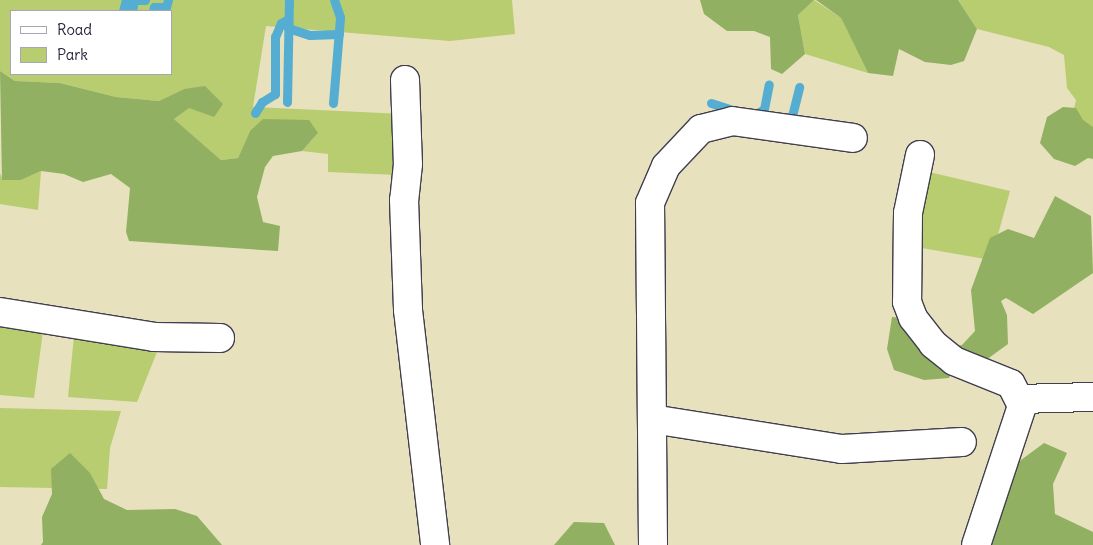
<!DOCTYPE html>
<style>
body{margin:0}
#map{position:relative;width:1093px;height:545px;overflow:hidden;background:#e7e1be;font-family:Delius,sans-serif}
div>[style]{position:absolute}
.green>*{inset:0;background:#b8cc70}
.forest>*{inset:0;background:#92b062}
.stream>*{height:9px;margin:-4.5px;padding:0 4.5px;transform-origin:4.5px;border-radius:4.5px;background:#55add2}
.roads{filter:drop-shadow(1px 0 #403f4f) drop-shadow(-1px 0 #403f4f) drop-shadow(0 1px #403f4f) drop-shadow(0 -1px #403f4f)}
.street>*{height:28px;margin:-14px;padding:0 14px;transform-origin:14px;border-radius:14px;background:#fff}
span{translate:-50% -50%;white-space:nowrap;text-align:center;line-height:1.15;-webkit-text-stroke:4px #fff;paint-order:stroke}
.legend{position:absolute;left:10px;top:10px;width:162px;height:65px;box-sizing:border-box;background:#fff;border:1px solid #a7a7b1;margin:0;padding:6px 9px;list-style:none;font-size:15px;color:#22223b}
.legend li{display:flex;align-items:center;gap:10px;height:25px}
.legend b{width:25px;border:1px solid #a7a7b1}
</style>
<div id="map">
<div class="green">
<i style="clip-path:polygon(evenodd,0 0,512px 0,515px 34px,450px 41px,266px 26px,253px 107px,403px 114px,398px 175px,328px 172px,328px 154px,302px 151px,318px 133px,250px 131px,238px 158px,221px 160px,174px 119px,188px 108px,184px 89px,159px 101px,116px 97px,60px 83px,15px 81px,0 71px,0 0,11px 11px,171px 11px,171px 74px,11px 74px,11px 11px)"></i>
<i style="clip-path:polygon(814px 0,841px 18px,868px 73px,805px 54px,798px 15px)"></i>
<i style="clip-path:polygon(958px 0,1093px 0,1093px 135px,1069px 130px,1076px 100px,1067px 88px,1064px 55px,1049px 47px,977px 29px)"></i>
<i style="clip-path:polygon(41px 171px,38px 210px,0 204px,0 173px,3px 180px,21px 180px)"></i>
<i style="clip-path:polygon(929px 172px,1010px 191px,991px 260px,916px 247px)"></i>
<i style="clip-path:polygon(0 321px,43px 331px,34px 398px,0 395px)"></i>
<i style="clip-path:polygon(74px 336px,159px 347px,137px 402px,68px 397px)"></i>
<i style="clip-path:polygon(0 408px,121px 411px,110px 448px,107px 489px,0 487px)"></i>
</div>
<div class="forest">
<i style="clip-path:polygon(700px 0,814px 0,798px 15px,805px 54px,782px 74px,771px 69px,770px 37px,754px 31px,727px 31px,704px 14px)"></i>
<i style="clip-path:polygon(816px 0,958px 0,977px 29px,964px 61px,951px 65px,925px 62px,899px 49px,893px 76px,868px 73px,841px 18px)"></i>
<i style="clip-path:polygon(0 71px,15px 81px,60px 83px,116px 97px,159px 101px,184px 89px,205px 86px,223px 104px,214px 117px,189px 108px,174px 119px,221px 160px,238px 158px,250px 131px,263px 119px,309px 120px,318px 133px,302px 151px,273px 156px,265px 167px,257px 197px,263px 222px,280px 226px,278px 251px,129px 241px,126px 232px,130px 188px,111px 174px,83px 182px,64px 174px,41px 171px,21px 180px,2px 180px)"></i>
<i style="clip-path:polygon(1063px 107px,1076px 108px,1083px 120px,1093px 127px,1093px 159px,1088px 158px,1075px 166px,1054px 159px,1040px 143px,1047px 117px)"></i>
<i style="clip-path:polygon(1055px 196px,1091px 216px,1093px 273px,1033px 314px,1006px 298px,1001px 301px,1007px 315px,1008px 344px,986px 360px,953px 369px,949px 378px,924px 380px,894px 370px,887px 349px,892px 317px,904px 318px,950px 347px,962px 345px,975px 331px,971px 290px,990px 238px,1008px 229px,1034px 238px)"></i>
<i style="clip-path:polygon(1044px 443px,1067px 453px,1053px 484px,1055px 514px,1093px 532px,1093px 545px,989px 545px,1017px 463px)"></i>
<i style="clip-path:polygon(70px 453px,90px 473px,104px 499px,127px 510px,175px 509px,197px 516px,222px 545px,41px 545px,43px 542px,42px 517px,52px 494px,51px 469px)"></i>
<i style="clip-path:polygon(574px 522px,604px 523px,615px 545px,554px 545px)"></i>
</div>
<div class="stream">
<i style="left:123px;top:11px;width:11px;rotate:-75deg"></i>
<i style="left:132px;top:11px;width:11px;rotate:-80deg"></i>
<i style="left:134px;top:0;width:11px"></i>
<i style="left:153px;top:11px;width:4px;rotate:-76deg"></i>
<i style="left:154px;top:7px;width:12px"></i>
<i style="left:166px;top:7px;width:7px;rotate:-74deg"></i>
<i style="left:288px;top:28px;width:23px;rotate:18deg"></i>
<i style="left:310px;top:35px;width:29px;rotate:-2deg"></i>
<i style="left:287px;top:102px;width:102px;rotate:-88.9deg"></i>
<i style="left:333px;top:103px;width:86px;rotate:-85.3deg"></i>
<i style="left:340px;top:17px;width:18px;rotate:-109deg"></i>
<i style="left:711px;top:103px;width:32px;rotate:18deg"></i>
<i style="left:741px;top:113px;width:15px;rotate:4deg"></i>
<i style="left:756px;top:114px;width:9px;rotate:-32deg"></i>
<i style="left:764px;top:109px;width:25px;rotate:-79deg"></i>
<i style="left:255px;top:113px;width:13px;rotate:-58deg"></i>
<i style="left:262px;top:102px;width:15px;rotate:-32deg"></i>
<i style="left:275px;top:94px;width:57px;rotate:-90deg"></i>
<i style="left:275px;top:37px;width:15px;rotate:-67deg"></i>
<i style="left:281px;top:23px;width:7px;rotate:-27deg"></i>
<i style="left:796px;top:123px;width:4px;rotate:-166deg"></i>
<i style="left:792px;top:122px;width:6px;rotate:-90deg"></i>
<i style="left:792px;top:116px;width:30px;rotate:-76deg"></i>
</div>
<div class="roads">
<div class="street">
<i style="left:405px;top:80px;width:84px;rotate:88deg"></i>
<i style="left:408px;top:164px;width:36px;rotate:96deg"></i>
<i style="left:404px;top:200px;width:110px;rotate:87.9deg"></i>
<i style="left:408px;top:310px;width:237px;rotate:83.4deg"></i>
<i style="left:920px;top:155px;width:59px;rotate:101.7deg"></i>
<i style="left:908px;top:213px;width:89px;rotate:90.6deg"></i>
<i style="left:907px;top:302px;width:17px;rotate:69deg"></i>
<i style="left:913px;top:318px;width:33px;rotate:52deg"></i>
<i style="left:933px;top:344px;width:27px;rotate:39deg"></i>
<i style="left:954px;top:361px;width:61px;rotate:22deg"></i>
<i style="left:1011px;top:384px;width:25px;rotate:63deg"></i>
<i style="left:1022px;top:406px;width:146px;rotate:108.3deg"></i>
<i style="left:0;top:312px;width:156px;rotate:9.2deg"></i>
<i style="left:154px;top:337px;width:66px;rotate:0.9deg"></i>
<i style="left:1020px;top:399px;width:73px;rotate:-1.6deg"></i>
<i style="left:652px;top:419px;width:192px;rotate:9deg"></i>
<i style="left:842px;top:449px;width:120px;rotate:-3.3deg"></i>
<i style="left:653px;top:545px;width:342px;rotate:-90.5deg"></i>
<i style="left:650px;top:203px;width:40px;rotate:-66.6deg"></i>
<i style="left:666px;top:166px;width:51px;rotate:-46.6deg"></i>
<i style="left:701px;top:129px;width:32px;rotate:-14deg"></i>
<i style="left:732px;top:121px;width:122px;rotate:8deg"></i>
</div>
</div>
<ul class="legend">
<li><b style="height:6px;background:#fff"></b>Road</li>
<li><b style="height:14px;background:#b8cc70"></b>Park</li>
</ul>
</div>
